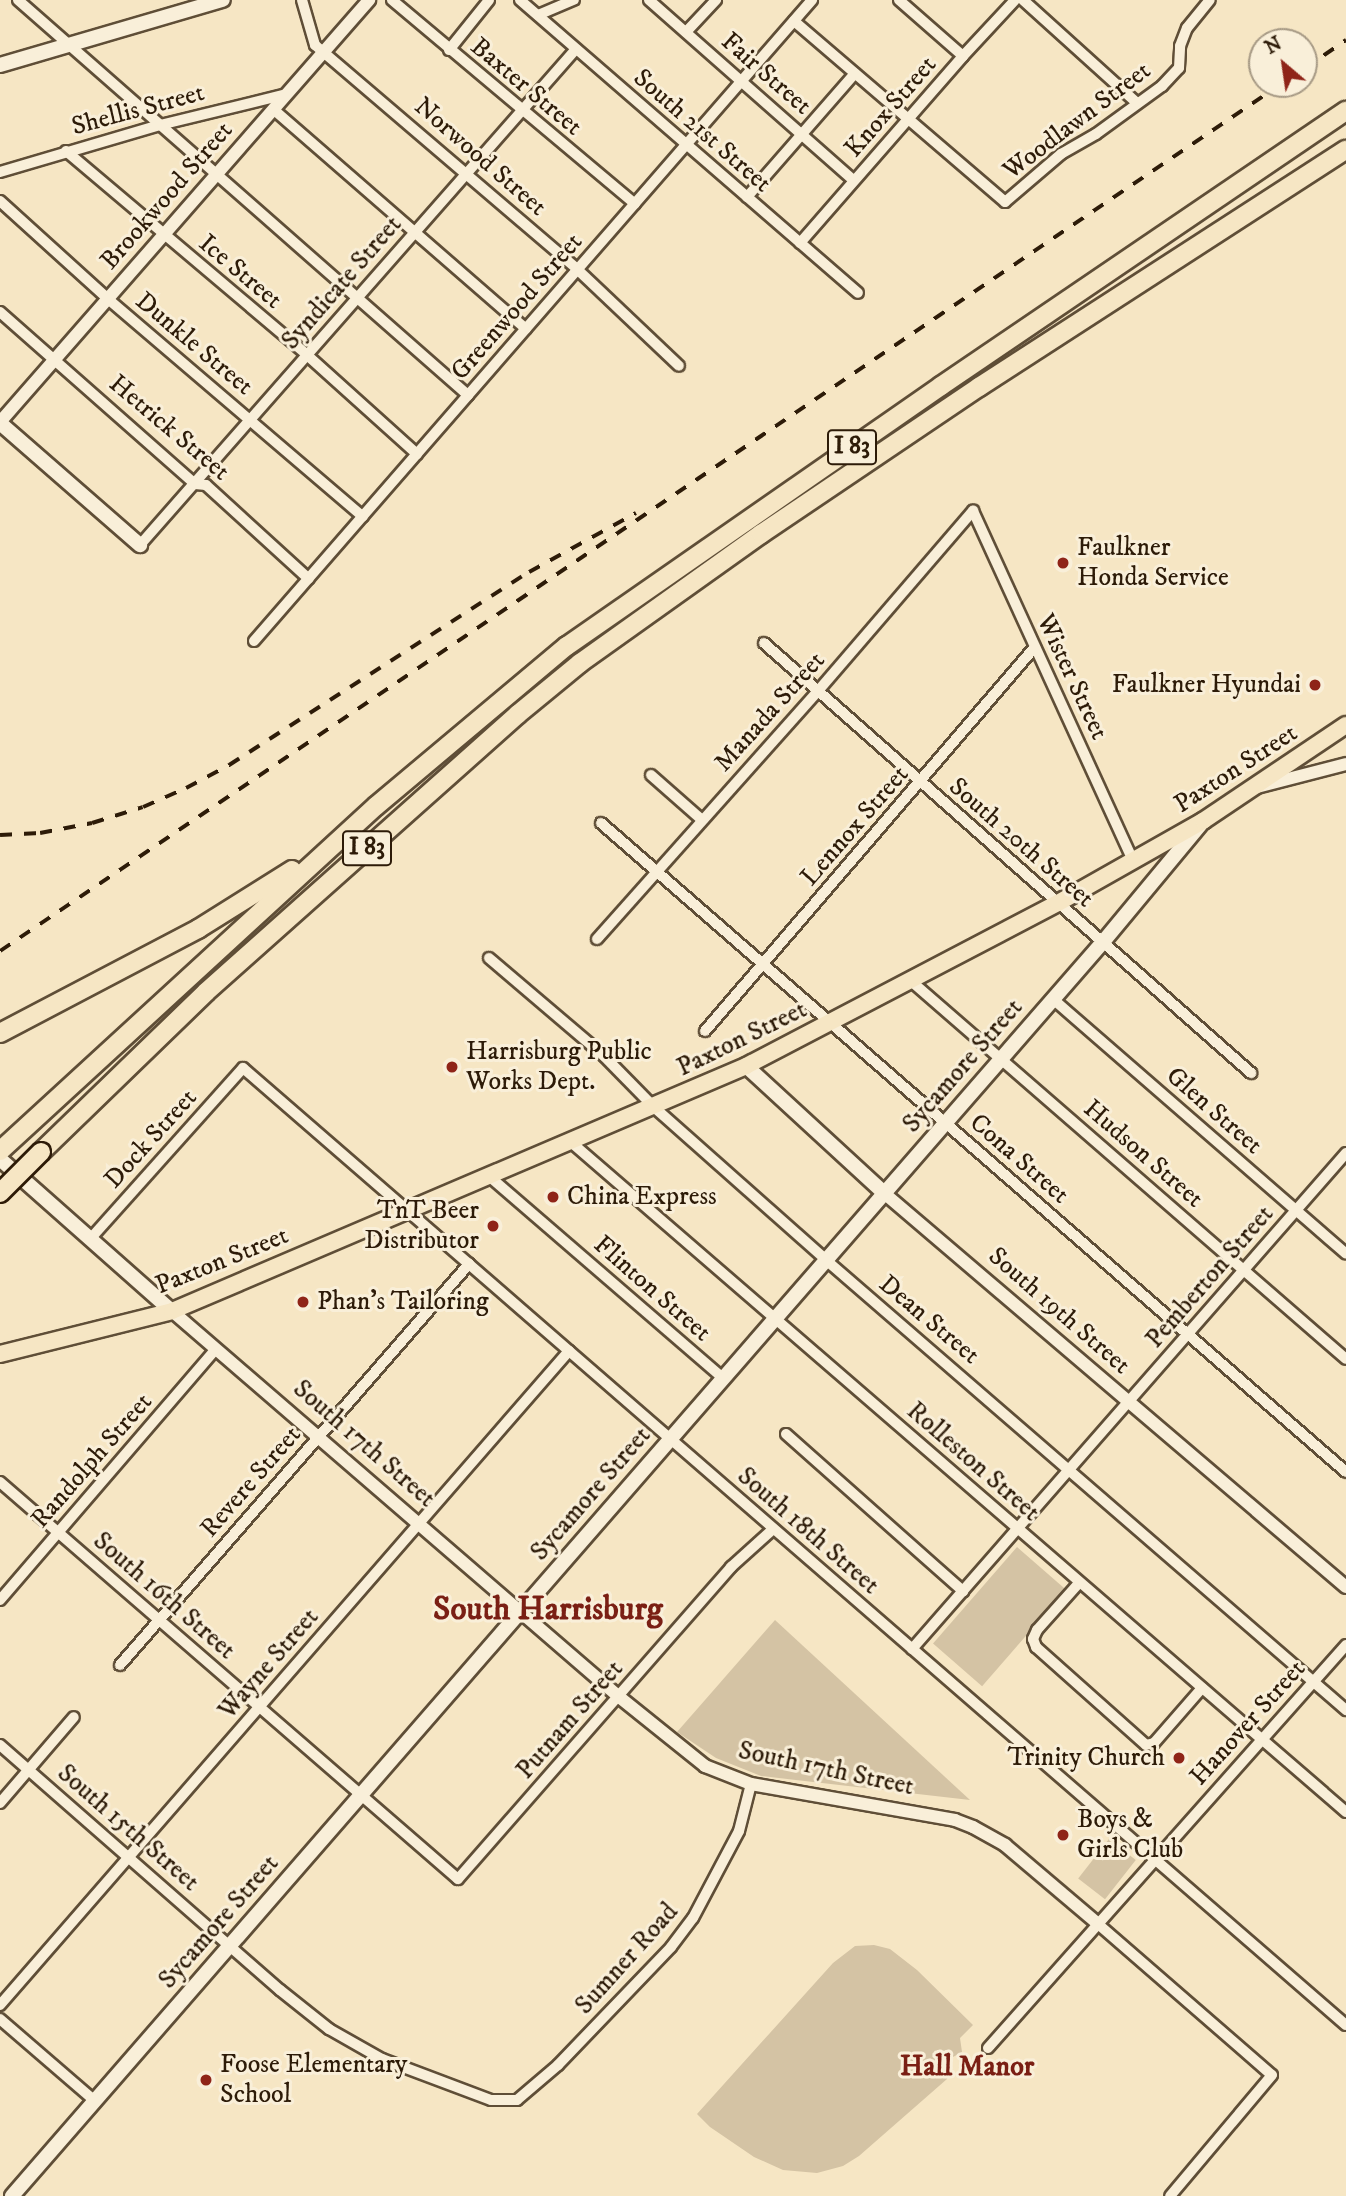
<!DOCTYPE html>
<style>
body{margin:0}
#map{position:relative;width:1346px;height:2196px;overflow:hidden;background:#f6e6c4;font-family:"IM FELL DW Pica",serif}
div>[style]{position:absolute}
.green>*{inset:0;background:#d4c3a4;transform-origin:0 0}
.roads{filter:drop-shadow(2px 0 #5f4e37) drop-shadow(-2px 0 #5f4e37) drop-shadow(0 2px #5f4e37) drop-shadow(0 -2px #5f4e37)}
.minor>*{height:10px;margin:-5px;padding:0 5px;transform-origin:5px;border-radius:5px;background:#f9efd9}
.tertiary>*{height:12px;margin:-6px;padding:0 6px;transform-origin:6px;border-radius:6px;background:#f9efd9}
.secondary>*{height:14px;margin:-7px;padding:0 7px;transform-origin:7px;border-radius:7px;background:#f9efd9}
.primary>*{height:16px;margin:-8px;padding:0 8px;transform-origin:8px;border-radius:8px;background:#f6e6c4}
.motorway>*{height:18px;margin:-9px;padding:0 9px;transform-origin:9px;border-radius:9px;background:#f6e6c4}
.rail>*{height:3.5px;margin-top:-1.75px;transform-origin:0;background:repeating-linear-gradient(90deg,#2d1b08 0 12px,transparent 0 24px)}
.bridges{filter:drop-shadow(2px 0 #2d1b08) drop-shadow(-2px 0 #2d1b08) drop-shadow(0 2px #2d1b08) drop-shadow(0 -2px #2d1b08)}
.motorway-bridge>*{height:18px;margin:-9px;padding:0 9px;transform-origin:9px;border-radius:9px;background:#f6e6c4}
.dots>*{width:19px;height:19px;translate:-50% -50%;box-sizing:border-box;border:4px solid #f9efd9;border-radius:50%}
span{translate:-50% -50%;white-space:nowrap;text-align:center;line-height:1.15;-webkit-text-stroke:6px #f9efd9;paint-order:stroke}
.shield-label span{padding:2px 5px;background:#f9efd9;border:2px solid;border-radius:5px;-webkit-text-stroke-width:0}
.shield-label{font-size:24px;color:#2d1b08;font-weight:700}
.street-label{font-size:26px;color:#2d1b08}
.poi-label{font-size:26px;color:#2d1b08}
.left{translate:0 -50%;text-align:left}
.right{translate:-100% -50%;text-align:right}
.neighbourhood-label{font-size:28px;color:#7a1f14;font-weight:700}
.district-label{font-size:33px;color:#7a1f14;font-weight:700}
.north{position:absolute;left:1248px;top:28px;width:70px;height:70px;box-sizing:border-box;background:#f9efd9;border:2px solid #a79a85;border-radius:50%;rotate:331deg;font-size:19px;font-weight:700;line-height:28px;text-align:center;color:#2d1b08}
.north::after{content:'';display:block;margin:auto;width:24px;height:32px;background:#8f2418;clip-path:polygon(50% 0,100% 100%,50% 72%,0 100%)}
</style>
<div id="map">
<div class="green">
<i style="left:1017px;top:1547px;width:65px;height:128px;rotate:41deg"></i>
<i style="clip-path:polygon(775px 1620px,970px 1800px,761px 1776px,716px 1758px,677px 1732px)"></i>
<i style="left:1109px;top:1839px;width:34px;height:50px;rotate:38deg"></i>
<i style="clip-path:polygon(874px 1945px,890px 1949px,917px 1970px,973px 2025px,960px 2038px,962px 2052px,953px 2057px,947px 2079px,859px 2156px,843px 2166px,817px 2173px,783px 2170px,754px 2157px,710px 2127px,697px 2114px,833px 1963px,855px 1946px)"></i>
</div>
<div class="roads">
<div class="minor">
<i style="left:18px;top:0;width:599px;rotate:41.28deg"></i>
<i style="left:302px;top:0;width:47px;rotate:73.9deg"></i>
<i style="left:315px;top:45px;width:346px;rotate:40.5deg"></i>
<i style="left:578px;top:270px;width:139px;rotate:43.5deg"></i>
<i style="left:392px;top:0;width:317px;rotate:40deg"></i>
<i style="left:520px;top:0;width:447px;rotate:40.9deg"></i>
<i style="left:649px;top:0;width:273px;rotate:41.4deg"></i>
<i style="left:899px;top:0;width:85px;rotate:41.2deg"></i>
<i style="left:1023px;top:0;width:154px;rotate:42.1deg"></i>
<i style="left:538px;top:15px;width:39px;rotate:-23deg"></i>
<i style="left:794px;top:21px;width:278px;rotate:40.6deg"></i>
<i style="left:1005px;top:202px;width:74px;rotate:-40.6deg"></i>
<i style="left:1061px;top:154px;width:40px;rotate:-29.7deg"></i>
<i style="left:1096px;top:134px;width:82px;rotate:-36deg"></i>
<i style="left:1162px;top:86px;width:25px;rotate:-47deg"></i>
<i style="left:1179px;top:68px;width:22px;rotate:-87deg"></i>
<i style="left:1180px;top:46px;width:19px;rotate:-69deg"></i>
<i style="left:1187px;top:28px;width:36px;rotate:-51deg"></i>
<i style="left:686px;top:32px;width:44px;rotate:-46.8deg"></i>
<i style="left:449px;top:50px;width:64px;rotate:-51.3deg"></i>
<i style="left:273px;top:109px;width:335px;rotate:41deg"></i>
<i style="left:66px;top:151px;width:316px;rotate:40.2deg"></i>
<i style="left:307px;top:355px;width:148px;rotate:42deg"></i>
<i style="left:0;top:172px;width:167px;rotate:-16.4deg"></i>
<i style="left:160px;top:125px;width:131px;rotate:-13.7deg"></i>
<i style="left:747px;top:197px;width:164px;rotate:-48.9deg"></i>
<i style="left:0;top:201px;width:146px;rotate:42.2deg"></i>
<i style="left:108px;top:299px;width:335px;rotate:40.5deg"></i>
<i style="left:800px;top:243px;width:248px;rotate:-48.9deg"></i>
<i style="left:963px;top:56px;width:76px;rotate:-47.1deg"></i>
<i style="left:0;top:312px;width:260px;rotate:41.4deg"></i>
<i style="left:195px;top:484px;width:11px;rotate:5deg"></i>
<i style="left:206px;top:485px;width:139px;rotate:42.4deg"></i>
<i style="left:140px;top:545px;width:660px;rotate:-48.68deg"></i>
<i style="left:254px;top:641px;width:850px;rotate:-48.96deg"></i>
<i style="left:764px;top:643px;width:650px;rotate:41.44deg"></i>
<i style="left:651px;top:775px;width:68px;rotate:41.4deg"></i>
<i style="left:601px;top:823px;width:988px;rotate:41.06deg"></i>
<i style="left:597px;top:939px;width:332px;rotate:-48.3deg"></i>
<i style="left:818px;top:691px;width:238px;rotate:-49.3deg"></i>
<i style="left:973px;top:511px;width:385px;rotate:65.4deg"></i>
<i style="left:489px;top:958px;width:151px;rotate:40.4deg"></i>
<i style="left:604px;top:1056px;width:73px;rotate:45.6deg"></i>
<i style="left:655px;top:1108px;width:229px;rotate:41.6deg"></i>
<i style="left:826px;top:1260px;width:688px;rotate:40.87deg"></i>
<i style="left:911px;top:981px;width:576px;rotate:40.99deg"></i>
<i style="left:1053px;top:999px;width:388px;rotate:41deg"></i>
<i style="left:705px;top:1031px;width:506px;rotate:-49.33deg"></i>
<i style="left:572px;top:1143px;width:1023px;rotate:40.84deg"></i>
<i style="left:490px;top:1177px;width:308px;rotate:40.8deg"></i>
<i style="left:91px;top:1238px;width:228px;rotate:-48.2deg"></i>
<i style="left:243px;top:1068px;width:1460px;rotate:40.95deg"></i>
<i style="left:786px;top:1434px;width:237px;rotate:41.6deg"></i>
<i style="left:0;top:1482px;width:606px;rotate:40.92deg"></i>
<i style="left:458px;top:1879px;width:415px;rotate:-48.8deg"></i>
<i style="left:731px;top:1567px;width:57px;rotate:-42.1deg"></i>
<i style="left:1079px;top:1583px;width:63px;rotate:131.8deg"></i>
<i style="left:1037px;top:1630px;width:10px;rotate:114deg"></i>
<i style="left:1033px;top:1639px;width:9px;rotate:69deg"></i>
<i style="left:1036px;top:1647px;width:147px;rotate:41.7deg"></i>
<i style="left:1146px;top:1745px;width:8px;rotate:-14deg"></i>
<i style="left:1154px;top:1743px;width:73px;rotate:-48.9deg"></i>
<i style="left:0;top:1600px;width:331px;rotate:-49.3deg"></i>
<i style="left:912px;top:1649px;width:659px;rotate:-48.81deg"></i>
<i style="left:120px;top:1665px;width:532px;rotate:-48.97deg"></i>
<i style="left:0;top:1745px;width:372px;rotate:41.2deg"></i>
<i style="left:280px;top:1990px;width:63px;rotate:38.5deg"></i>
<i style="left:329px;top:2029px;width:61px;rotate:29.5deg"></i>
<i style="left:382px;top:2059px;width:116px;rotate:20.6deg"></i>
<i style="left:491px;top:2100px;width:26px"></i>
<i style="left:517px;top:2100px;width:54px;rotate:-40.5deg"></i>
<i style="left:558px;top:2065px;width:163px;rotate:-46.2deg"></i>
<i style="left:671px;top:1947px;width:36px;rotate:-53deg"></i>
<i style="left:693px;top:1918px;width:98px;rotate:-62.1deg"></i>
<i style="left:739px;top:1831px;width:49px;rotate:-75.7deg"></i>
<i style="left:0;top:1803px;width:113px;rotate:-49.3deg"></i>
<i style="left:1098px;top:1924px;width:230px;rotate:41deg"></i>
<i style="left:1272px;top:2075px;width:158px;rotate:130.1deg"></i>
<i style="left:0;top:2005px;width:867px;rotate:-48.98deg"></i>
<i style="left:0;top:2019px;width:125px;rotate:40.8deg"></i>
<i style="left:988px;top:2048px;width:539px;rotate:-48.38deg"></i>
</div>
<div class="tertiary">
<i style="left:0;top:422px;width:561px;rotate:-48.83deg"></i>
<i style="left:1257px;top:787px;width:92px;rotate:-14.5deg"></i>
<i style="left:884px;top:1193px;width:607px;rotate:40.46deg"></i>
<i style="left:172px;top:1311px;width:589px;rotate:40.8deg"></i>
<i style="left:618px;top:1696px;width:112px;rotate:38.8deg"></i>
<i style="left:705px;top:1766px;width:49px;rotate:21.4deg"></i>
<i style="left:751px;top:1784px;width:207px;rotate:10deg"></i>
<i style="left:955px;top:1820px;width:19px;rotate:21deg"></i>
<i style="left:973px;top:1827px;width:37px;rotate:29deg"></i>
<i style="left:1005px;top:1845px;width:122px;rotate:40.3deg"></i>
</div>
<div class="secondary">
<i style="left:0;top:65px;width:232px;rotate:-16.3deg"></i>
<i style="left:0;top:423px;width:186px;rotate:41.1deg"></i>
<i style="left:746px;top:1066px;width:188px;rotate:42.6deg"></i>
<i style="left:0;top:1159px;width:230px;rotate:41.5deg"></i>
<i style="left:12px;top:2196px;width:1662px;rotate:-48.98deg"></i>
<i style="left:1103px;top:942px;width:152px;rotate:-50.3deg"></i>
</div>
<div class="primary">
<i style="left:0;top:1354px;width:177px;rotate:-14deg"></i>
<i style="left:172px;top:1311px;width:624px;rotate:-23.11deg"></i>
<i style="left:746px;top:1066px;width:352px;rotate:-27.6deg"></i>
<i style="left:1058px;top:903px;width:167px;rotate:-29.5deg"></i>
<i style="left:1203px;top:821px;width:172px;rotate:-33.9deg"></i>
</div>
<div class="motorway">
<i style="left:0;top:1033px;width:224px;rotate:-27.7deg"></i>
<i style="left:198px;top:929px;width:111px;rotate:-32.1deg"></i>
<i style="left:0;top:1151px;width:510px;rotate:-42.54deg"></i>
<i style="left:376px;top:806px;width:249px;rotate:-40deg"></i>
<i style="left:567px;top:646px;width:455px;rotate:-34.8deg"></i>
<i style="left:941px;top:386px;width:490px;rotate:-34.2deg"></i>
<i style="left:41px;top:1152px;width:230px;rotate:-44.1deg"></i>
<i style="left:206px;top:992px;width:418px;rotate:-41.7deg"></i>
<i style="left:518px;top:714px;width:80px;rotate:-39.4deg"></i>
<i style="left:580px;top:663px;width:222px;rotate:-35.5deg"></i>
<i style="left:761px;top:534px;width:263px;rotate:-34deg"></i>
<i style="left:979px;top:387px;width:437px;rotate:-32.9deg"></i>
</div>
</div>
<div class="rail">
<i style="left:1304px;top:69px;width:51px;rotate:-34.6deg"></i>
<i style="left:0;top:835px;width:40px;rotate:-2.9deg"></i>
<i style="left:40px;top:833px;width:53px;rotate:-10.9deg"></i>
<i style="left:92px;top:823px;width:53px;rotate:-17.4deg"></i>
<i style="left:143px;top:807px;width:47px;rotate:-23.8deg"></i>
<i style="left:186px;top:788px;width:49px;rotate:-28.1deg"></i>
<i style="left:229px;top:765px;width:357px;rotate:-32.8deg"></i>
<i style="left:529px;top:572px;width:122px;rotate:-28.9deg"></i>
<i style="left:0;top:951px;width:1547px;rotate:-34.09deg"></i>
</div>
<div class="bridges">
<div class="motorway-bridge">
<i style="left:0;top:1193px;width:58px;rotate:-45deg"></i>
</div>
</div>
<div class="dots">
<i style="left:1063px;top:563px;background:#8f2418"></i>
<i style="left:1315px;top:685px;background:#8f2418"></i>
<i style="left:452px;top:1067px;background:#8f2418"></i>
<i style="left:553px;top:1197px;background:#8f2418"></i>
<i style="left:493px;top:1226px;background:#8f2418"></i>
<i style="left:303px;top:1302px;background:#8f2418"></i>
<i style="left:1179px;top:1758px;background:#8f2418"></i>
<i style="left:1063px;top:1835px;background:#8f2418"></i>
<i style="left:206px;top:2080px;background:#8f2418"></i>
</div>
<div class="shield-label">
<span style="left:852px;top:447px">I 83</span>
<span style="left:367px;top:848px">I 83</span>
</div>
<div class="street-label">
<span style="left:766px;top:74px;rotate:41deg">Fair Street</span>
<span style="left:526px;top:87px;rotate:40deg">Baxter Street</span>
<span style="left:891px;top:107px;rotate:-49deg">Knox Street</span>
<span style="left:138px;top:110px;rotate:-15deg">Shellis Street</span>
<span style="left:1077px;top:121px;rotate:-37deg">Woodlawn Street</span>
<span style="left:702px;top:131px;rotate:41deg">South 21st Street</span>
<span style="left:480px;top:157px;rotate:41deg">Norwood Street</span>
<span style="left:167px;top:196px;rotate:-49deg">Brookwood Street</span>
<span style="left:240px;top:272px;rotate:40deg">Ice Street</span>
<span style="left:342px;top:283px;rotate:-49deg">Syndicate Street</span>
<span style="left:517px;top:307px;rotate:-49deg">Greenwood Street</span>
<span style="left:194px;top:344px;rotate:40deg">Dunkle Street</span>
<span style="left:169px;top:428px;rotate:40deg">Hetrick Street</span>
<span style="left:1072px;top:677px;rotate:65deg">Wister Street</span>
<span style="left:770px;top:712px;rotate:-48deg">Manada Street</span>
<span style="left:1236px;top:769px;rotate:-33deg">Paxton Street</span>
<span style="left:855px;top:826px;rotate:-49deg">Lennox Street</span>
<span style="left:1021px;top:843px;rotate:41deg">South 20th Street</span>
<span style="left:742px;top:1039px;rotate:-26deg">Paxton Street</span>
<span style="left:963px;top:1066px;rotate:-49deg">Sycamore Street</span>
<span style="left:1214px;top:1111px;rotate:41deg">Glen Street</span>
<span style="left:151px;top:1139px;rotate:-48deg">Dock Street</span>
<span style="left:1143px;top:1154px;rotate:41deg">Hudson Street</span>
<span style="left:1019px;top:1159px;rotate:41deg">Cona Street</span>
<span style="left:222px;top:1261px;rotate:-22deg">Paxton Street</span>
<span style="left:1210px;top:1277px;rotate:-49deg">Pemberton Street</span>
<span style="left:652px;top:1289px;rotate:41deg">Flinton Street</span>
<span style="left:1059px;top:1311px;rotate:41deg">South 19th Street</span>
<span style="left:929px;top:1320px;rotate:40deg">Dean Street</span>
<span style="left:364px;top:1444px;rotate:41deg">South 17th Street</span>
<span style="left:92px;top:1461px;rotate:-49deg">Randolph Street</span>
<span style="left:973px;top:1462px;rotate:41deg">Rolleston Street</span>
<span style="left:251px;top:1482px;rotate:-49deg">Revere Street</span>
<span style="left:591px;top:1494px;rotate:-49deg">Sycamore Street</span>
<span style="left:808px;top:1531px;rotate:41deg">South 18th Street</span>
<span style="left:164px;top:1596px;rotate:41deg">South 16th Street</span>
<span style="left:269px;top:1664px;rotate:-49deg">Wayne Street</span>
<span style="left:570px;top:1720px;rotate:-49deg">Putnam Street</span>
<span style="left:1248px;top:1723px;rotate:-48deg">Hanover Street</span>
<span style="left:826px;top:1769px;rotate:12deg">South 17th Street</span>
<span style="left:128px;top:1828px;rotate:41deg">South 15th Street</span>
<span style="left:219px;top:1922px;rotate:-49deg">Sycamore Street</span>
<span style="left:627px;top:1959px;rotate:-48deg">Sumner Road</span>
</div>
<div class="poi-label">
<span class="left" style="left:1077px;top:563px">Faulkner<br>Honda Service</span>
<span class="right" style="left:1301px;top:685px">Faulkner Hyundai</span>
<span class="left" style="left:466px;top:1067px">Harrisburg Public<br>Works Dept.</span>
<span class="left" style="left:567px;top:1197px">China Express</span>
<span class="right" style="left:479px;top:1226px">TnT Beer<br>Distributor</span>
<span class="left" style="left:317px;top:1302px">Phan's Tailoring</span>
<span class="right" style="left:1165px;top:1758px">Trinity Church</span>
<span class="left" style="left:1077px;top:1835px">Boys &amp;<br>Girls Club</span>
<span class="left" style="left:220px;top:2080px">Foose Elementary<br>School</span>
</div>
<div class="neighbourhood-label">
<span style="left:967px;top:2067px">Hall Manor</span>
</div>
<div class="district-label">
<span style="left:548px;top:1610px">South Harrisburg</span>
</div>
<div class="north">N</div>
</div>
